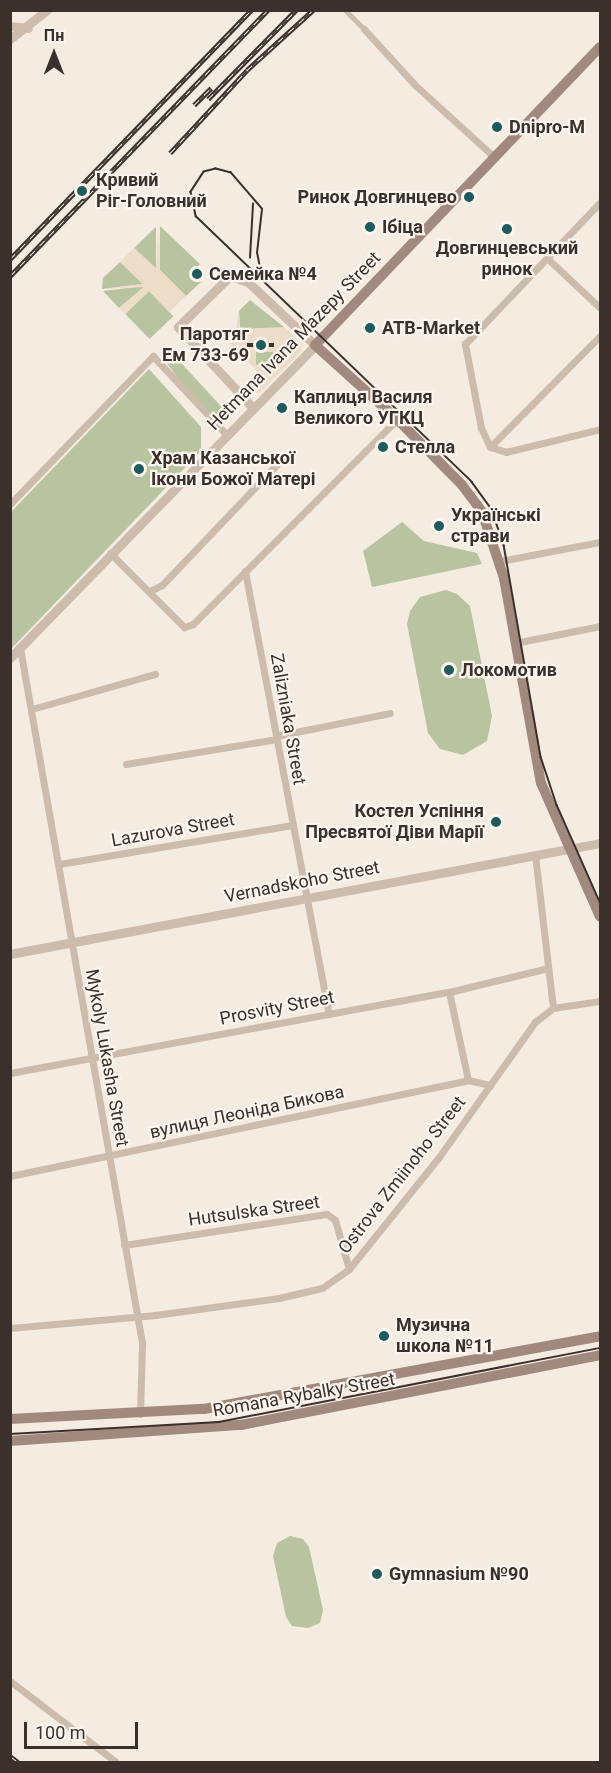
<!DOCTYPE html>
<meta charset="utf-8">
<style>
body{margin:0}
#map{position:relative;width:611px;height:1773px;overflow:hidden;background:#f4ebe1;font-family:Roboto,sans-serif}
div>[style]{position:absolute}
.green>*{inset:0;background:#b8c4a0;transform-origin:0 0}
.plaza>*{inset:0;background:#ecdcc8}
.pedestrian>*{height:5px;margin:-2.5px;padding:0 2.5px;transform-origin:2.5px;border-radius:2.5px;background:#cdbbac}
.minor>*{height:7px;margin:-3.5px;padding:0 3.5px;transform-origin:3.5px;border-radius:3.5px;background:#cdbbac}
.tertiary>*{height:9px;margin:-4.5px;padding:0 4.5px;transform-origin:4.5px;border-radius:4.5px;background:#cdbbac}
.secondary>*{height:10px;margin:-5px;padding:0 5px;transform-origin:5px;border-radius:5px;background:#a18a7d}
.tram>*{height:1.5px;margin:-0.75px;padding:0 0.75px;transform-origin:0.75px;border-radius:0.75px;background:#3b302b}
.rail>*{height:4.5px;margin-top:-2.25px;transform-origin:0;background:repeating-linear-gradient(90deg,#fbf5ee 0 7px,#3b302b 0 14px);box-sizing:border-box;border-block:2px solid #3b302b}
.dots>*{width:16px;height:16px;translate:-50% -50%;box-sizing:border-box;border:3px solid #fbf5ee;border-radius:50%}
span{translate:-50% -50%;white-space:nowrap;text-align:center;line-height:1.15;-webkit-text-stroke:4.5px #fbf5ee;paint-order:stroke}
.poi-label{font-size:18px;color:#3b302b;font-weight:700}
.left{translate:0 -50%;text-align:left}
.right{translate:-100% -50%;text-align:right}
.street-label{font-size:18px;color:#3b302b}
.frame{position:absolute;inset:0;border:12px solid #3b302b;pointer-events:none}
.north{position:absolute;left:24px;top:24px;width:60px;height:60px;-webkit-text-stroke:4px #fbf5ee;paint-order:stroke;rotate:0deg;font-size:16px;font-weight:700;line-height:24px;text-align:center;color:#3b302b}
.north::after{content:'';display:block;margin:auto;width:21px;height:27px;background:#3b302b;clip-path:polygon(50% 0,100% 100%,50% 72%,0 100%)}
.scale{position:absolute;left:24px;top:1722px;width:114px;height:27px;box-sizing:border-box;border:3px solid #3b302b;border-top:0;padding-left:8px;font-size:18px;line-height:21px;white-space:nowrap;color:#3b302b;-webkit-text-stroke:4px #fbf5ee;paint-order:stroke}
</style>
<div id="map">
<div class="green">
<i style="clip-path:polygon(160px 226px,200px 264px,192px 273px,201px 282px,186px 296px,160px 270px)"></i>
<i style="clip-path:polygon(156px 227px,156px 269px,134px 248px)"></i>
<i style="clip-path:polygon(120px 262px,143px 284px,102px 289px,103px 278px)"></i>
<i style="clip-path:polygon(145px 286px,119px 308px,103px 291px)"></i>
<i style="left:149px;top:291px;width:35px;height:33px;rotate:46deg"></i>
<i style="clip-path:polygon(250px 300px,284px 327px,281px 330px,240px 329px,239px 311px)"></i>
<i style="clip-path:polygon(171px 352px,230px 416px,219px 421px,190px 394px,161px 355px)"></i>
<i style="clip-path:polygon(256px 352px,273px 352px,282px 360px,268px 375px,256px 364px)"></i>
<i style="clip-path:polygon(149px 369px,201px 427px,201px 451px,11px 649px,11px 512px)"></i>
<i style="clip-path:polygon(402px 522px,424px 541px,477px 553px,482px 564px,372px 587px,363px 551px)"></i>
<i style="clip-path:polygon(446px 590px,457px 594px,470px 606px,492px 716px,487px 741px,463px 755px,440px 749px,428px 733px,407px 624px,410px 611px,420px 597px)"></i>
<i style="clip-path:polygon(290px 1536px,303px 1539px,309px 1547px,323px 1610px,320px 1623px,308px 1628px,292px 1626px,286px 1617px,273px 1556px,277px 1543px)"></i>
</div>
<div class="plaza">
<i style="clip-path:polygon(159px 225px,160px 270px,186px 296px,169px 312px,149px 291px,125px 314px,119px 308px,144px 287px,102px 289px,143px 284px,120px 262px,134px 248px,156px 268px)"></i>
<i style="clip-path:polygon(evenodd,239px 311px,240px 329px,284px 327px,302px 344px,300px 353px,259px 393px,253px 392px,266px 380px,225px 339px,236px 339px,236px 333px,221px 333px,221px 330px,236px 329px,239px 311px,256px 352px,273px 352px,282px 360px,267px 375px,256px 364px,256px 352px)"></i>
</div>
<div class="pedestrian">
<i style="left:345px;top:10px;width:27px;rotate:45deg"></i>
</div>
<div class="minor">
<i style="left:364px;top:29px;width:76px;rotate:47.7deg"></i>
<i style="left:415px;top:85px;width:107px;rotate:42.3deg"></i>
<i style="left:547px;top:258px;width:73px;rotate:43.3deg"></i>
<i style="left:490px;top:447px;width:21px;rotate:-115deg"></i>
<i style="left:481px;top:428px;width:86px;rotate:-100.8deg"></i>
<i style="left:465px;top:344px;width:196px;rotate:-46.4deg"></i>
<i style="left:490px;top:447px;width:156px;rotate:-45.3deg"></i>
<i style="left:490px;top:447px;width:17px;rotate:17deg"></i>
<i style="left:506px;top:452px;width:97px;rotate:-13.7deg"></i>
<i style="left:10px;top:504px;width:206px;rotate:-46deg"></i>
<i style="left:153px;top:356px;width:107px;rotate:46.9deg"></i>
<i style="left:110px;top:553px;width:105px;rotate:45deg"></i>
<i style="left:184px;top:627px;width:9px;rotate:-18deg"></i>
<i style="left:193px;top:624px;width:289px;rotate:-45.1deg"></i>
<i style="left:500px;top:561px;width:102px;rotate:-10.8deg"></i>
<i style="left:245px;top:571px;width:451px;rotate:79.3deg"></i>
<i style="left:150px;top:591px;width:13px;rotate:-27deg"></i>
<i style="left:162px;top:585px;width:173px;rotate:-46.4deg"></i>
<i style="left:515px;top:643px;width:87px;rotate:-11.3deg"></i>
<i style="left:20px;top:648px;width:706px;rotate:80.04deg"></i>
<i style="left:142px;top:1343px;width:71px;rotate:91.6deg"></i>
<i style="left:32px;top:709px;width:128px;rotate:-15.9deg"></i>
<i style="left:276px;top:736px;width:116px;rotate:-11.4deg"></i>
<i style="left:126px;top:764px;width:153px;rotate:-9.4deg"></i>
<i style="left:59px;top:864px;width:235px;rotate:-9.5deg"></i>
<i style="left:449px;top:992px;width:90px;rotate:77.8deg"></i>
<i style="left:553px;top:1008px;width:48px;rotate:-8.5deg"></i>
<i style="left:10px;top:1073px;width:446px;rotate:-10.5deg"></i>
<i style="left:449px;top:992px;width:102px;rotate:-13.6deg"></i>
<i style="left:10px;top:1176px;width:468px;rotate:-11.8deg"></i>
<i style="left:468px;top:1080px;width:23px;rotate:13deg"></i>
<i style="left:124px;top:1245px;width:205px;rotate:-8.7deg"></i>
<i style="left:327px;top:1214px;width:10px;rotate:37deg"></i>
<i style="left:335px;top:1220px;width:51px;rotate:74.1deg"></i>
<i style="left:10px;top:1328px;width:146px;rotate:-5.1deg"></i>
<i style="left:155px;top:1315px;width:125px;rotate:-7.8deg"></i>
<i style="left:279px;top:1298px;width:44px;rotate:-13.1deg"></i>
<i style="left:322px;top:1288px;width:33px;rotate:-35deg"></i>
<i style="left:349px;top:1269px;width:144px;rotate:-51.2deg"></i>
<i style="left:439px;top:1157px;width:166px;rotate:-54.6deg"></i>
<i style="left:535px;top:1022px;width:23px;rotate:-38deg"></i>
<i style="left:553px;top:1008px;width:154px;rotate:-96.7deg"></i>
<i style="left:10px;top:1681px;width:133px;rotate:37.4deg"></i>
</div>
<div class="tertiary">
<i style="left:10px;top:26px;width:18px;rotate:6deg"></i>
<i style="left:10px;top:39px;width:47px;rotate:-38.1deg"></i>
<i style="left:10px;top:658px;width:437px;rotate:-45.7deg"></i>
<i style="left:315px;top:345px;width:92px;rotate:-136.8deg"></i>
<i style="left:248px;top:282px;width:19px;rotate:-162deg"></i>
<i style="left:230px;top:276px;width:73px;rotate:135.6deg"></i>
<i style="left:178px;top:327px;width:110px;rotate:47.2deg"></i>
<i style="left:10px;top:954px;width:600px;rotate:-10.65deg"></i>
</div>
<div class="secondary">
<i style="left:600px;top:47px;width:412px;rotate:133.7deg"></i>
<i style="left:315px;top:345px;width:110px;rotate:42.1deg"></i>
<i style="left:397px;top:419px;width:93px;rotate:45.4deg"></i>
<i style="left:462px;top:485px;width:34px;rotate:53deg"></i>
<i style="left:482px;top:512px;width:70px;rotate:71.6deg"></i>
<i style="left:504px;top:578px;width:208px;rotate:79.8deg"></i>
<i style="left:541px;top:783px;width:146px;rotate:66.2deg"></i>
<i style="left:10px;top:1419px;width:194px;rotate:-3deg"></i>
<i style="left:204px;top:1409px;width:403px;rotate:-10.4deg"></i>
<i style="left:10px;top:1441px;width:232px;rotate:-4deg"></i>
<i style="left:241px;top:1425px;width:366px;rotate:-11deg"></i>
</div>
<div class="tram">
<i style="left:250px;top:258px;width:54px;rotate:-86.8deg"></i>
<i style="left:261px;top:273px;width:20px;rotate:-101deg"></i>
<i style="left:257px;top:253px;width:44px;rotate:-83.5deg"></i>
<i style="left:262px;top:209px;width:48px;rotate:-130.7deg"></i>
<i style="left:231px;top:173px;width:16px;rotate:-165deg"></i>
<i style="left:216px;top:169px;width:12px;rotate:166deg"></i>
<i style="left:204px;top:172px;width:24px;rotate:123deg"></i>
<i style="left:191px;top:192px;width:25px;rotate:78deg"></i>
<i style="left:196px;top:216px;width:383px;rotate:43.9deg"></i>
<i style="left:472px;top:482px;width:34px;rotate:54deg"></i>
<i style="left:492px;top:510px;width:37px;rotate:71deg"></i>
<i style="left:504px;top:545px;width:215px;rotate:80.1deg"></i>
<i style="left:541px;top:757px;width:51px;rotate:71.6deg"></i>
<i style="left:557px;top:805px;width:106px;rotate:66.1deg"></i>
<i style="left:10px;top:1434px;width:209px;rotate:-3.3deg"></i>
<i style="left:219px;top:1422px;width:388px;rotate:-11deg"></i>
</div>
<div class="rail">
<i style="left:208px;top:99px;width:125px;rotate:-45.3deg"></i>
<i style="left:194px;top:105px;width:24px;rotate:-45deg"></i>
<i style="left:170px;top:153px;width:113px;rotate:-47.1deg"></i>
<i style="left:247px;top:70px;width:89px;rotate:-42.3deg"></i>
<i style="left:10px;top:259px;width:347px;rotate:-45.9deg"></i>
<i style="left:10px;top:276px;width:371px;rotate:-45.9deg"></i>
<i style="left:247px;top:345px;width:27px"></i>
<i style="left:10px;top:1756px;width:10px;rotate:37deg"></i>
</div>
<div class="dots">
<i style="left:497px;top:127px;background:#1f5a5e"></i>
<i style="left:82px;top:191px;background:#1f5a5e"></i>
<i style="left:469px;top:197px;background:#1f5a5e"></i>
<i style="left:370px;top:227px;background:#1f5a5e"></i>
<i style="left:507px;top:229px;background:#1f5a5e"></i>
<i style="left:197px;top:274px;background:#1f5a5e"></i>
<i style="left:370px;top:328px;background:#1f5a5e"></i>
<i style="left:261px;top:345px;background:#1f5a5e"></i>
<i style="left:282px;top:408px;background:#1f5a5e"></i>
<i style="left:383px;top:447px;background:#1f5a5e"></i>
<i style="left:139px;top:469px;background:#1f5a5e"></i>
<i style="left:439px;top:526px;background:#1f5a5e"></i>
<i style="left:449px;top:670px;background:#1f5a5e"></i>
<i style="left:496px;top:822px;background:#1f5a5e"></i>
<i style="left:384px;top:1336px;background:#1f5a5e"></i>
<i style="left:377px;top:1574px;background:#1f5a5e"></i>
</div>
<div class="poi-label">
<span class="left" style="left:509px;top:127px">Dnipro-M</span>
<span class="left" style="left:96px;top:191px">Кривий<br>Ріг-Головний</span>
<span class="right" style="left:457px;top:197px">Ринок Довгинцево</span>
<span class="left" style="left:382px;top:227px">Ібіца</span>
<span style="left:507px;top:259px">Довгинцевський<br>ринок</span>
<span class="left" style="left:209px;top:274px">Семейка №4</span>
<span class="left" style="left:382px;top:328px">ATB-Market</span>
<span class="right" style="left:249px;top:345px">Паротяг<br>Ем 733-69</span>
<span class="left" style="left:294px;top:408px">Каплиця Василя<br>Великого УГКЦ</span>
<span class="left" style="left:395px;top:447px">Стелла</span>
<span class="left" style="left:151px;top:469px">Храм Казанської<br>Ікони Божої Матері</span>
<span class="left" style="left:451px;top:526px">Українські<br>страви</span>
<span class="left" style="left:461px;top:670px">Локомотив</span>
<span class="right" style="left:484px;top:822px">Костел Успіння<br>Пресвятої Діви Марії</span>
<span class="left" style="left:396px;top:1336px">Музична<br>школа №11</span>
<span class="left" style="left:389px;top:1574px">Gymnasium №90</span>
</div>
<div class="street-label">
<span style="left:294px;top:341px;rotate:-46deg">Hetmana Ivana Mazepy Street</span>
<span style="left:288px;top:719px;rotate:80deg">Zalizniaka Street</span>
<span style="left:173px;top:830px;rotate:-10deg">Lazurova Street</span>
<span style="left:302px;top:882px;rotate:-11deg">Vernadskoho Street</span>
<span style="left:277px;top:1008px;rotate:-11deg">Prosvity Street</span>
<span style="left:107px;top:1058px;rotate:80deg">Mykoly Lukasha Street</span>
<span style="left:247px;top:1112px;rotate:-12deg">вулиця Леоніда Бикова</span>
<span style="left:402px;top:1175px;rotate:-52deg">Ostrova Zmiinoho Street</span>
<span style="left:254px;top:1211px;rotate:-8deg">Hutsulska Street</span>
<span style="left:304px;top:1395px;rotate:-10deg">Romana Rybalky Street</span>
</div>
<div class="frame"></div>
<div class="north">Пн</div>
<div class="scale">100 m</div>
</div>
